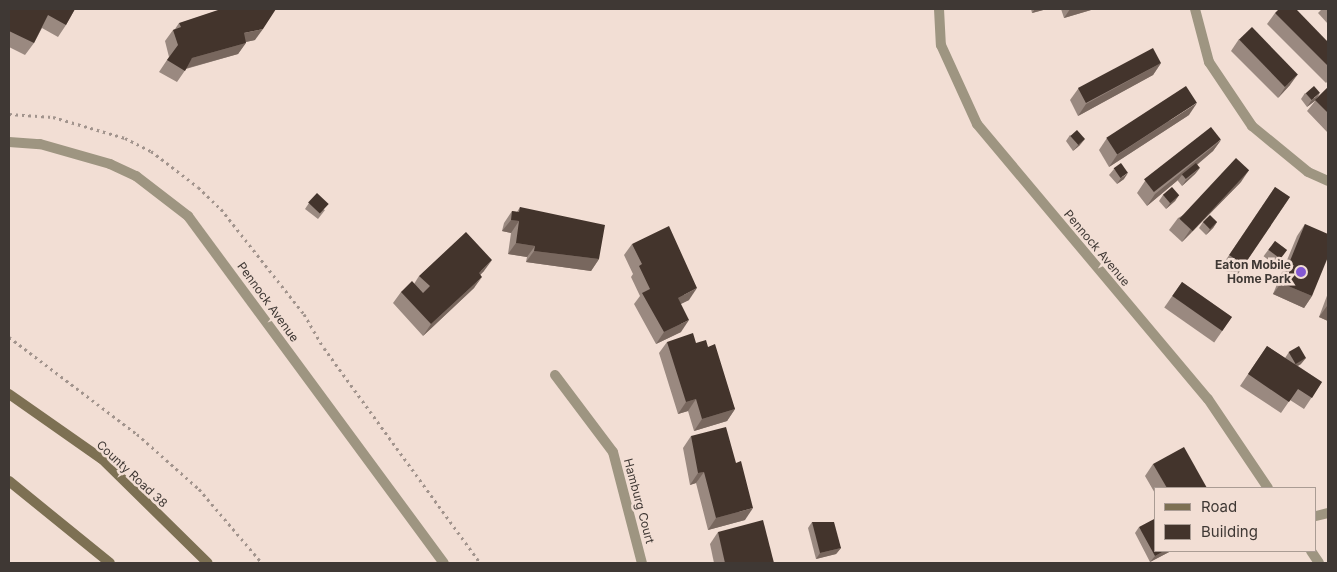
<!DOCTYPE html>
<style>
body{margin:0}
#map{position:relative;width:1337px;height:572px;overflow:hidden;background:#f2ded4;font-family:Inter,sans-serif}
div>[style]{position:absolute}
.path>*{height:3px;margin-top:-1.5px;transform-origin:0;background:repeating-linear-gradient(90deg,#a2948d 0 2.5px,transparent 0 6.5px)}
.minor>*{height:10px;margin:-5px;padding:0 5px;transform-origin:5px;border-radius:5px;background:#9e9581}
.tertiary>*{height:10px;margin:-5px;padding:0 5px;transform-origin:5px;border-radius:5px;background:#9e9581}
.secondary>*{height:10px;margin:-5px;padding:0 5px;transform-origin:5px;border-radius:5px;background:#7d7053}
.wall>*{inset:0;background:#9a8980;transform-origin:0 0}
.shaded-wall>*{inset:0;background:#78675e}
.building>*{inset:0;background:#43342c;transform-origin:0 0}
.dots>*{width:14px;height:14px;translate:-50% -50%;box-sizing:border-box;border:2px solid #f2ded4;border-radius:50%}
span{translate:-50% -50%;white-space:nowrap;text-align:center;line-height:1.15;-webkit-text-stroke:5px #f2ded4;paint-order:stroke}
.street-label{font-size:12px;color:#3f3834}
.poi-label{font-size:12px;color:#3f3834;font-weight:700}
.right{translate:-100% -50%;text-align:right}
.frame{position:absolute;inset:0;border:10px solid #3f3834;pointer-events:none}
.legend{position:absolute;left:1154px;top:487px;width:162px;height:65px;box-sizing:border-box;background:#f2ded4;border:1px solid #aa9c94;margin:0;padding:6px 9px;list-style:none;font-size:15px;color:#3f3834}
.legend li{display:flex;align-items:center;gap:10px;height:25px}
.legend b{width:25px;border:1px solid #aa9c94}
</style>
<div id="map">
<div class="path">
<i style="left:9px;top:114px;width:44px;rotate:3.9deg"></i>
<i style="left:53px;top:117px;width:75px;rotate:16.3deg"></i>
<i style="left:125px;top:138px;width:29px;rotate:27deg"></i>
<i style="left:151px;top:151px;width:59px;rotate:37.5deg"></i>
<i style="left:198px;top:187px;width:32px;rotate:44deg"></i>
<i style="left:221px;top:209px;width:134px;rotate:51.7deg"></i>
<i style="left:304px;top:314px;width:39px;rotate:60deg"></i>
<i style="left:324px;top:348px;width:266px;rotate:54deg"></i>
<i style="left:9px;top:337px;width:161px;rotate:37.2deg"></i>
<i style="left:137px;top:434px;width:83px;rotate:41.6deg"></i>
<i style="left:199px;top:489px;width:97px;rotate:49.6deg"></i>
</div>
<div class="minor">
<i style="left:939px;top:9px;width:36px;rotate:87deg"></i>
<i style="left:941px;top:45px;width:87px;rotate:65.5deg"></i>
<i style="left:977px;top:124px;width:359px;rotate:50deg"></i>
<i style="left:1208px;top:399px;width:107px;rotate:56deg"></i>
<i style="left:1195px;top:9px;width:55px;rotate:75.2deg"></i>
<i style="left:1209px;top:62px;width:77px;rotate:56.1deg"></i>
<i style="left:1252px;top:126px;width:72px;rotate:39.4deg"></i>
<i style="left:1308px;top:172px;width:22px;rotate:24deg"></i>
<i style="left:555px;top:375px;width:96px;rotate:53deg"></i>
<i style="left:613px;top:452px;width:115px;rotate:75.4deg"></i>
<i style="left:1316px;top:516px;width:12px;rotate:-14deg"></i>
<i style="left:1311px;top:551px;width:14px;rotate:56deg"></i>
</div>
<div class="tertiary">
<i style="left:9px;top:142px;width:31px;rotate:4deg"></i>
<i style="left:40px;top:144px;width:73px;rotate:15.9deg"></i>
<i style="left:110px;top:164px;width:29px;rotate:25deg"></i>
<i style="left:136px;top:176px;width:66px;rotate:37.6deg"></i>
<i style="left:188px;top:216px;width:431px;rotate:53.6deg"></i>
</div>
<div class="secondary">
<i style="left:9px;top:394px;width:113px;rotate:35deg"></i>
<i style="left:102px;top:459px;width:148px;rotate:44.5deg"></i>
<i style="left:9px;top:481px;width:130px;rotate:39.1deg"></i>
</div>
<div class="wall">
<i style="clip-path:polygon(9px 9px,75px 9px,66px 25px,58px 37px,42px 28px,34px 43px,25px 55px,9px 47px)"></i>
<i style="clip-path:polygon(1031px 9px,1047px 9px,1032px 13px)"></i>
<i style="clip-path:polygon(1061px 9px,1092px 9px,1091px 10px,1064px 18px)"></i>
<i style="clip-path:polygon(1322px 9px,1328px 9px,1328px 24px,1318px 13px)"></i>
<i style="clip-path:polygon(1275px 13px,1328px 42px,1328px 81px,1326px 83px,1267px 24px)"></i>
<i style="clip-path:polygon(179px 23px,255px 40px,246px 42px,238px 54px,186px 69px,177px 82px,159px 72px,169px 57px,165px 41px,173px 30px,175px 29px)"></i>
<i style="clip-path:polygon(1239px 39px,1290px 85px,1278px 98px,1231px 51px)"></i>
<i style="clip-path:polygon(1161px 63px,1153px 75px,1078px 116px,1070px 100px,1078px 89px)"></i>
<i style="clip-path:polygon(1328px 87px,1328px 133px,1307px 111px,1316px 100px,1307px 107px,1301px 99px,1305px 93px,1316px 99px)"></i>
<i style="clip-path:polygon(1189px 115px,1109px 167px,1099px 150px,1107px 138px)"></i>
<i style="clip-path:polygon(1070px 135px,1080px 145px,1073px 151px,1066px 141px)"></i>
<i style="clip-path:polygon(1221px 140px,1213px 151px,1197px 165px,1200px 168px,1195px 174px,1182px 186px,1178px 181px,1178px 180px,1147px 206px,1137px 193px,1145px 181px)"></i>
<i style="clip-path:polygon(1114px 169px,1124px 179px,1117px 184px,1109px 175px)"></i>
<i style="clip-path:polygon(1241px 182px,1182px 242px,1169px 230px,1178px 218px)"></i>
<i style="left:1275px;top:187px;width:18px;height:97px;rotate:34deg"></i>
<i style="clip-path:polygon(1163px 195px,1179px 195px,1175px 201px,1166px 209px,1159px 201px)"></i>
<i style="clip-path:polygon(309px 203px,325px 210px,318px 219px,305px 209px)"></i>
<i style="clip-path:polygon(520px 207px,599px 259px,591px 271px,526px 262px,527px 257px,508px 254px,511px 233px,502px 231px,504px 223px,512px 211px,517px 212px)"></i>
<i style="clip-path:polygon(1203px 222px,1217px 222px,1213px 228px,1206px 235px,1199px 228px)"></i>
<i style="clip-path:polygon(1305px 224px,1312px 296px,1304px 308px,1273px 294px,1297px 236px)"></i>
<i style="left:1275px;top:241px;width:15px;height:19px;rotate:37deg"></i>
<i style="clip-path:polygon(632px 244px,689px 300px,681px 304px,681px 332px,656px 344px,634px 304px,640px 296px,631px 277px,633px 274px,624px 255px)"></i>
<i style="clip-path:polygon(484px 271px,480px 275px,474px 288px,423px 336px,393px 303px,401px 292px,414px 284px,419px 276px)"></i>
<i style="left:1182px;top:282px;width:61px;height:31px;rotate:35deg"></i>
<i style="clip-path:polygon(1328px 293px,1328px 321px,1319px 317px)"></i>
<i style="clip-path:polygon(667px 342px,696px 343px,708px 347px,735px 409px,727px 421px,694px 431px,688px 411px,678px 414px,659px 353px)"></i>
<i style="clip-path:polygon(1267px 346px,1285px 358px,1289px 352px,1301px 364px,1298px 366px,1322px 382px,1304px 409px,1290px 400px,1281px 413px,1240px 386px)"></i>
<i style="clip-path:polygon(691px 436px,745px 520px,708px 530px,696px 483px,690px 485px,683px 448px)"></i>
<i style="clip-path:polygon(1153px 464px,1207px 488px,1156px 488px,1156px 495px,1145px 476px)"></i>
<i style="clip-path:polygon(812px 522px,841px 548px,836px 554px,816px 559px,808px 528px)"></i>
<i style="clip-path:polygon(1139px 527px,1156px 551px,1171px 551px,1150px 562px,1135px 533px)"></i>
<i style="clip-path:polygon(718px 532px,774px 563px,714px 563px,710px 544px)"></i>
</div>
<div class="shaded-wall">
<i style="clip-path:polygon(1035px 9px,1047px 9px,1032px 13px)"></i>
<i style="clip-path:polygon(1070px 9px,1092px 9px,1091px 10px,1064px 18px)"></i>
<i style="clip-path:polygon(263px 29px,255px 40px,236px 44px,244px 33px)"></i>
<i style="clip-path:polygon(246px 43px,238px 54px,184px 69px,192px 58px)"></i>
<i style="clip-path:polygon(1161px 63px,1153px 75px,1078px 116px,1086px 104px)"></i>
<i style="clip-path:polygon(1298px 74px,1290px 85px,1278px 98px,1286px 86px)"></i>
<i style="clip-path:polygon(1320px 93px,1316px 100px,1307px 107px,1311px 101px)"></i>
<i style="clip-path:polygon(1197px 103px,1189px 115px,1109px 167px,1117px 155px)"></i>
<i style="clip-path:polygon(1085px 139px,1080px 145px,1073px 151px,1078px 145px)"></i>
<i style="clip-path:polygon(1221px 140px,1213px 151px,1183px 176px,1182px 175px,1178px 180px,1147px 206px,1155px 194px)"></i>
<i style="clip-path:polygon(1200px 168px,1195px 174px,1182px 186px,1186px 180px)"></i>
<i style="clip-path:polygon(1249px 170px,1241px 182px,1182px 242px,1190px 230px)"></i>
<i style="clip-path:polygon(1128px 173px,1124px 179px,1117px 184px,1121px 178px)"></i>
<i style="clip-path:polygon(1179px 195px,1175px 201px,1166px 209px,1170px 203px)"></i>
<i style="clip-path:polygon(511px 220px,519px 221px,511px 233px,502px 231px)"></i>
<i style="clip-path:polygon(1217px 222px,1213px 228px,1206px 235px,1210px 229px)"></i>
<i style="clip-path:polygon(516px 243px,535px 246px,527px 257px,508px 254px)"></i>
<i style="clip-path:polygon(534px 251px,599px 259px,591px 271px,526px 262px)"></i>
<i style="clip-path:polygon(492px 260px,484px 271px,470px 285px,479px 273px)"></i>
<i style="clip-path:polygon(482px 277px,474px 288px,423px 336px,431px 324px)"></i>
<i style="clip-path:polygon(1281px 283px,1312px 296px,1304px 308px,1273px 294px)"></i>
<i style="clip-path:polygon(697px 288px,689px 300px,670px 309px,678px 298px)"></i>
<i style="clip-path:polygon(1327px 306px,1328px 306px,1328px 321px,1319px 317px)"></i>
<i style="clip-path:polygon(689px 320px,681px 332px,656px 344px,664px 332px)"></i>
<i style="clip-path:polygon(1306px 358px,1301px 364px,1291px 369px,1295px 363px)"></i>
<i style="clip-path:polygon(696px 399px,688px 411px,678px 414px,686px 402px)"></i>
<i style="clip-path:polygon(735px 409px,727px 421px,694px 431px,702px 419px)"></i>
<i style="clip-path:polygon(704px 472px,696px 483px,690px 485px,698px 473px)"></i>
<i style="clip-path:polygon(753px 508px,745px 520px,708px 530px,716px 518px)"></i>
<i style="clip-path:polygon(841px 548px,836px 554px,816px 559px,820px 553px)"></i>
<i style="clip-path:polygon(1164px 551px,1171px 551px,1150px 562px,1155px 556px)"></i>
</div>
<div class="building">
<i style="clip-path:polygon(9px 9px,75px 9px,66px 25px,48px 15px,34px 43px,9px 31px)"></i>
<i style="clip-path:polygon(221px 9px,276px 9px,263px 29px,244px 33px,246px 43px,192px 58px,185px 71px,167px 60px,178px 45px,173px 30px,181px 27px,179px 23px)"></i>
<i style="clip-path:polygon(1279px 9px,1296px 9px,1328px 42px,1328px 66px,1275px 13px)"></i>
<i style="left:1252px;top:27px;width:66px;height:18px;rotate:46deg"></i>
<i style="left:1153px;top:48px;width:17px;height:85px;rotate:62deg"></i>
<i style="left:1186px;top:86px;width:20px;height:95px;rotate:57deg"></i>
<i style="left:1314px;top:86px;width:9px;height:11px;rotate:49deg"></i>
<i style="clip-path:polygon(1328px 87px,1328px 113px,1315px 100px)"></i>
<i style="left:1211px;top:127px;width:16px;height:85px;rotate:52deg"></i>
<i style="left:1077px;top:130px;width:12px;height:9px;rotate:48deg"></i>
<i style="left:1236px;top:158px;width:18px;height:83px;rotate:43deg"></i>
<i style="left:1121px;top:163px;width:12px;height:9px;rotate:55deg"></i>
<i style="left:1196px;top:163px;width:6px;height:18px;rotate:51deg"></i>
<i style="left:1172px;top:187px;width:11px;height:12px;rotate:49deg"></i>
<i style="left:1275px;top:187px;width:18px;height:82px;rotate:34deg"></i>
<i style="left:317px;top:193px;width:16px;height:13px;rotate:43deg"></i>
<i style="clip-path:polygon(520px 207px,605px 225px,599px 259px,534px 251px,535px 246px,516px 243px,519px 221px,511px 220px,512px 211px,519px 212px)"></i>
<i style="left:1210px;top:215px;width:10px;height:10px;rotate:45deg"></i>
<i style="clip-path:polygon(1305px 224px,1328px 234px,1328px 257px,1312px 296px,1281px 283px)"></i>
<i style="clip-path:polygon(669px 226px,697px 288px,678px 298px,689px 320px,664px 332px,642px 293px,650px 289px,639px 266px,642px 264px,632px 244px)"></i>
<i style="clip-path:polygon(466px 232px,492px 260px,479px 273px,482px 277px,431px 324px,401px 292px,412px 281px,423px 293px,430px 286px,419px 276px)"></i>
<i style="left:1275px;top:241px;width:15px;height:11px;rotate:37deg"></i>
<i style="left:1182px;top:282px;width:61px;height:17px;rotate:35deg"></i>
<i style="clip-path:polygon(693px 333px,696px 343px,706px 340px,708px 347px,715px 344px,735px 409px,702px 419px,696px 399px,686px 402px,667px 342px)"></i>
<i style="clip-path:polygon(1267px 346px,1322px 382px,1312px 398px,1298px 389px,1289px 402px,1248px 374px)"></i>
<i style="left:1299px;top:346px;width:14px;height:12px;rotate:60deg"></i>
<i style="clip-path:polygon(726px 427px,736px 463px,741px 461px,753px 508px,716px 518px,704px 472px,698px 473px,691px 436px)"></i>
<i style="clip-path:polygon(1184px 447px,1207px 488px,1167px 488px,1153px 464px)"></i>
<i style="clip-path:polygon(1156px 518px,1156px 551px,1164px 551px,1155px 556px,1139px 527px)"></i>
<i style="clip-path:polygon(763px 520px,774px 563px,725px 563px,718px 532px)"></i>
<i style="clip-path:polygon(812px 522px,834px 522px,841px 548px,820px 553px)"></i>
</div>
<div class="dots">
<i style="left:1301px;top:272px;background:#8459d3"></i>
</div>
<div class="street-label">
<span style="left:1097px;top:248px;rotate:50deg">Pennock Avenue</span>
<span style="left:268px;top:302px;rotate:54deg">Pennock Avenue</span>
<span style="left:132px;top:474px;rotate:43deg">County Road 38</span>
<span style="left:639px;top:501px;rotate:75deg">Hamburg Court</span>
</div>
<div class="poi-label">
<span class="right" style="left:1291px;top:272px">Eaton Mobile<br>Home Park</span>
</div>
<div class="frame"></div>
<ul class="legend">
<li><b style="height:6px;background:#7d7053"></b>Road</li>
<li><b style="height:14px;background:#43342c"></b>Building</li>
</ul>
</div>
